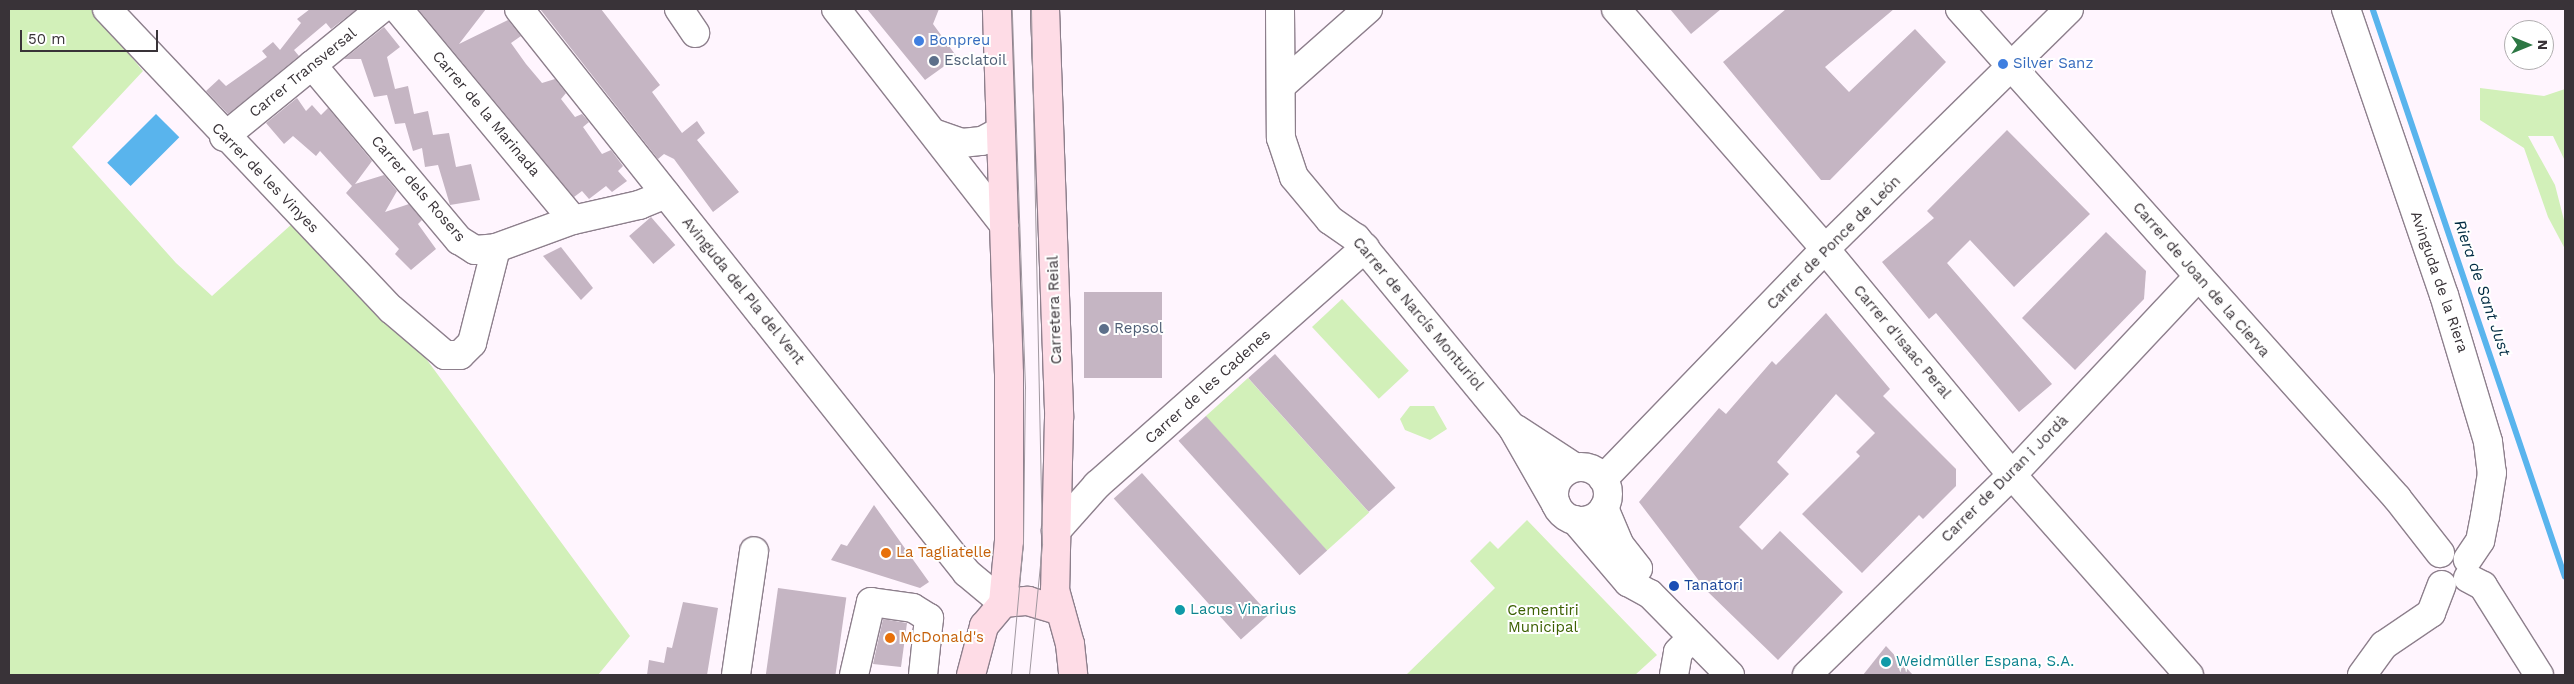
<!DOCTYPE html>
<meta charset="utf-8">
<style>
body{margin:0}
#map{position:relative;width:2574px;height:684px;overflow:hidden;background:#fff5fe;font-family:"Work Sans",sans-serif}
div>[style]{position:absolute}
.green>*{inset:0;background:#d2f0b9;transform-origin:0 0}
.water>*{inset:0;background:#59b4ed;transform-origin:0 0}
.stream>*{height:5.5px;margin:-2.75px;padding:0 2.75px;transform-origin:2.75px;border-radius:2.75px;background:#59b4ed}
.building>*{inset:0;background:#c5b5c3;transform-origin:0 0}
.roads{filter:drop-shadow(1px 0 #8d7f8c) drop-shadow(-1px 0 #8d7f8c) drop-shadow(0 1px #8d7f8c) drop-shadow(0 -1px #8d7f8c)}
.minor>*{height:28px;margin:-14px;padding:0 14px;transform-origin:14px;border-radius:14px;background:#fff}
.minor>.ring{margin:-14px;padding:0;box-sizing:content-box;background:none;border:28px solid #fff;border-radius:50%}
.major>*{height:28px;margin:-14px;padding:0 14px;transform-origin:14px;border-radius:14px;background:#fedce6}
.tram>*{height:1px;margin:-0.5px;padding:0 0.5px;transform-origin:0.5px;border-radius:0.5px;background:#a198a0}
.dots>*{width:14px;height:14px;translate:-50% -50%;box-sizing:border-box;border:2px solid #fff;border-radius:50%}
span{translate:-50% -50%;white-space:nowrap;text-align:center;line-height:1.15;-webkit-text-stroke:4px #fff;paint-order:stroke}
.shop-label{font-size:15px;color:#366cbe}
.left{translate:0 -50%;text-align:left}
.service-label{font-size:15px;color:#4e5e75}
.street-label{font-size:15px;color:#393338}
.food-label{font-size:15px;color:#c56008}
.transit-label{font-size:15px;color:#164399}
.culture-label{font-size:15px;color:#0d838f}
.park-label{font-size:15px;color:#3c6002}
.water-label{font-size:16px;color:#032d44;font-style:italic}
.frame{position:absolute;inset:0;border:10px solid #393338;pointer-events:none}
.north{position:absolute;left:2504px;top:20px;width:50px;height:50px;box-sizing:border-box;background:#fff;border:1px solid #b0adaf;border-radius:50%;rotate:90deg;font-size:14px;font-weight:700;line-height:20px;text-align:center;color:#393338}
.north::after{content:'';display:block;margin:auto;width:18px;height:22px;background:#2d7744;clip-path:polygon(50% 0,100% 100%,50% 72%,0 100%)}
.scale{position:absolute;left:20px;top:30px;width:138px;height:22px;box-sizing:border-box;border:2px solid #393338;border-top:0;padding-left:6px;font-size:15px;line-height:18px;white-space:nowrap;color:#393338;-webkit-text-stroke:4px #fff;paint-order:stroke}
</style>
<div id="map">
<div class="green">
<i style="clip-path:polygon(9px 9px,92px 9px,143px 71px,72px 147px,176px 263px,212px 296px,293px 223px,416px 345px,630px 636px,598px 675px,9px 675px)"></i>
<i style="clip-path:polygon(2480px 88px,2544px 96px,2565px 89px,2565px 161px,2553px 136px,2528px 136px,2555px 185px,2565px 224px,2565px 249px,2548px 217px,2524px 148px,2480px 120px)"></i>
<i style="left:1342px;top:299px;width:98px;height:41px;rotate:47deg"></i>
<i style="left:1248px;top:378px;width:181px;height:57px;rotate:48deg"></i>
<i style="clip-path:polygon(1410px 406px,1434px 406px,1447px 429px,1430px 440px,1405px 430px,1400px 419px)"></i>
<i style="clip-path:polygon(1527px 520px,1657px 655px,1635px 675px,1406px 675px,1495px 588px,1470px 561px,1490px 541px,1498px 549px)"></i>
</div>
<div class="water">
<i style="left:156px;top:114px;width:33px;height:69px;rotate:45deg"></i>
</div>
<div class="stream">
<i style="left:2373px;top:9px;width:599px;rotate:71.29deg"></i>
</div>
<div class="building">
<i style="clip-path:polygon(310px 9px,357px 9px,331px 29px,326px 23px,294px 50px,299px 56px,228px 114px,206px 91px,219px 79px,226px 86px,267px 57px,262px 51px,273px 42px,280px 50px,301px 23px,297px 19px)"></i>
<i style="clip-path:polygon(418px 9px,486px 9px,459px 44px,508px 20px,521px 36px,511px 43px,526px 64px,542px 83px,555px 79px,566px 93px,561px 99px,575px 117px,582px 114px,589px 122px,583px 127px,602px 154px,611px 150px,623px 166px,618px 171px,627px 181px,612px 192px,606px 186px,589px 199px,582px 191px,574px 197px)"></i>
<i style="clip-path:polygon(540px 9px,601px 9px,660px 85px,652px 92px,682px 133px,697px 121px,705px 133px,697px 140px,739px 192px,713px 212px,674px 159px,664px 154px,658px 159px)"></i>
<i style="clip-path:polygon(867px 9px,939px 9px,933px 24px,957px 57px,925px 80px)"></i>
<i style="clip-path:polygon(1670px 9px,1721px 9px,1691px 34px)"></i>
<i style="clip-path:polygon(1786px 9px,1894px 9px,1825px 67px,1849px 92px,1915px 29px,1946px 62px,1830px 180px,1821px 180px,1723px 62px)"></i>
<i style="clip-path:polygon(384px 27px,400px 47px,387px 57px,395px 89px,408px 86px,414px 114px,428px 111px,433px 135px,449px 133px,456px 167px,471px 164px,480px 200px,450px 205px,438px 165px,425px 167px,422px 148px,413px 151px,405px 123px,395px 124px,387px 95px,374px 97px,361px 59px,344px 59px)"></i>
<i style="clip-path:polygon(297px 98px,306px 111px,312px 105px,321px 115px,328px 108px,372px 161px,355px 184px,384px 175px,397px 191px,385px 212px,409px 204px,422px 220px,418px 224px,436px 249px,411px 270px,395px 254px,399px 249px,346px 193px,352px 186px,320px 151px,316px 156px,293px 136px,284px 144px,266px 123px)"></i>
<i style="clip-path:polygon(2007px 130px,2090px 214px,2014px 287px,1970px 240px,1947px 263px,2052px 384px,2019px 412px,1936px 313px,1929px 319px,1882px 262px,1934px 218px,1927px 211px)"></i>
<i style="left:651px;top:217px;width:37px;height:29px;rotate:49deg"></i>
<i style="clip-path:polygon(2106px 232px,2146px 271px,2144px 299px,2075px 370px,2022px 318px)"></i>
<i style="clip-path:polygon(561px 247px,593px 288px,581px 300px,543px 256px)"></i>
<i style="left:1084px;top:292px;width:78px;height:86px"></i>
<i style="clip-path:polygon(1826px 313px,1890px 389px,1883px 396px,1956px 469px,1956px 486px,1923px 519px,1919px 515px,1862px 573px,1802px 514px,1860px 456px,1856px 452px,1875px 433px,1836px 394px,1777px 462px,1789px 474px,1739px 527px,1762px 550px,1780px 531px,1843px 592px,1778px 660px,1706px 590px,1639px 502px,1719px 408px,1726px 414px,1772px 361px,1776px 365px)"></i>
<i style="left:1275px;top:354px;width:180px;height:36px;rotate:48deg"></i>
<i style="left:1206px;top:416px;width:181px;height:37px;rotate:48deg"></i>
<i style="left:1142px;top:473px;width:190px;height:38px;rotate:48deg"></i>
<i style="clip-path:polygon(874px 505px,929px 582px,920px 588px,831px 560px,841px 544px,847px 546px)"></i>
<i style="left:778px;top:588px;width:69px;height:88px;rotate:8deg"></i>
<i style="clip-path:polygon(683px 602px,718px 608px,707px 675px,647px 675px,649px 660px,664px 663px,667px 647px,672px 648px)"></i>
<i style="clip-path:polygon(883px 619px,907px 623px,901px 667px,873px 664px)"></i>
<i style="clip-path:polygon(1886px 646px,1913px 675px,1863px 675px)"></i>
</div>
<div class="roads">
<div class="minor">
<i style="left:107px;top:9px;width:413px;rotate:46.6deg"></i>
<i style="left:391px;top:309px;width:71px;rotate:40.4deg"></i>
<i style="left:445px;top:355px;width:15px"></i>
<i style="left:460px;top:355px;width:17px;rotate:-45deg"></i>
<i style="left:472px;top:343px;width:98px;rotate:-75.8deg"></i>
<i style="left:398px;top:9px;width:274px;rotate:50.3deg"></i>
<i style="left:519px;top:9px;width:720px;rotate:51.54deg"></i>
<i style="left:967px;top:573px;width:47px;rotate:39.8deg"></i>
<i style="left:679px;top:9px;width:29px;rotate:56deg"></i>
<i style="left:836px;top:9px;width:274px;rotate:52.1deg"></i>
<i style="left:1280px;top:9px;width:129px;rotate:89.6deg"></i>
<i style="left:1281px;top:138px;width:41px;rotate:71.6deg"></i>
<i style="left:1294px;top:177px;width:56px;rotate:50.1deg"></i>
<i style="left:1330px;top:220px;width:32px;rotate:35deg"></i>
<i style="left:1356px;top:238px;width:245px;rotate:50.5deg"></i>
<i style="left:1512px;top:427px;width:89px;rotate:60.3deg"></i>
<i style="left:1616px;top:9px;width:318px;rotate:48.9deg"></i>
<i style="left:1825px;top:249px;width:293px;rotate:50.4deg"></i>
<i style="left:2012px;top:475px;width:267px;rotate:48.5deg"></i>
<i style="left:1960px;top:9px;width:656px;rotate:48.21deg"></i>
<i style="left:2397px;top:498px;width:70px;rotate:52deg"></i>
<i style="left:2346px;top:9px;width:302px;rotate:71.1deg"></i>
<i style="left:2444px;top:295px;width:153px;rotate:73.3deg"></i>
<i style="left:2488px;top:442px;width:31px;rotate:83deg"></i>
<i style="left:2492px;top:473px;width:44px;rotate:99.2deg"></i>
<i style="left:2485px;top:516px;width:25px;rotate:101deg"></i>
<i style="left:2480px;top:541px;width:22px;rotate:124deg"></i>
<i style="left:312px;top:65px;width:229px;rotate:50deg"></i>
<i style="left:459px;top:240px;width:19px;rotate:32deg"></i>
<i style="left:475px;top:250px;width:21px;rotate:-5deg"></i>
<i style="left:496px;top:248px;width:82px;rotate:-20deg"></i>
<i style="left:573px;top:220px;width:68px;rotate:-12.8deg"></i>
<i style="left:639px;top:205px;width:29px;rotate:-22deg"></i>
<i style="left:1282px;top:85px;width:115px;rotate:-41.5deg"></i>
<i style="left:936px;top:134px;width:28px;rotate:19deg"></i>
<i style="left:962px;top:143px;width:20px;rotate:-6deg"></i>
<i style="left:982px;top:141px;width:21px;rotate:-28deg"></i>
<i style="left:224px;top:137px;width:203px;rotate:-39.2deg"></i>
<i style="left:1516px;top:429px;width:69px;rotate:33.2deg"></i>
<i class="ring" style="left:1554px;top:467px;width:26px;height:26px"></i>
<i style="left:1603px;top:479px;width:320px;rotate:-46deg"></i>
<i style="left:1825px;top:249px;width:342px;rotate:-44.5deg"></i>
<i style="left:1604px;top:508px;width:39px;rotate:67deg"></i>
<i style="left:1619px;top:544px;width:31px;rotate:52deg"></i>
<i style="left:1575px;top:520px;width:82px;rotate:49.5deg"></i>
<i style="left:1628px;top:582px;width:25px;rotate:29deg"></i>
<i style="left:1650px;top:594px;width:114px;rotate:45.4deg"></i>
<i style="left:1056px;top:531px;width:62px;rotate:-48.3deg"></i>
<i style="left:1097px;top:485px;width:358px;rotate:-41.5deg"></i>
<i style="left:2468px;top:578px;width:17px;rotate:28deg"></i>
<i style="left:2483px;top:586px;width:105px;rotate:57.8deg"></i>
<i style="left:736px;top:675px;width:125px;rotate:-81.7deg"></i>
<i style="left:854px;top:675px;width:75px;rotate:-76.9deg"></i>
<i style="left:871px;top:602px;width:42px;rotate:8.1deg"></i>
<i style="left:913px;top:608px;width:19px;rotate:32deg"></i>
<i style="left:929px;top:618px;width:57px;rotate:96deg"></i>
<i style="left:1674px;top:675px;width:23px;rotate:-80deg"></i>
<i style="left:1678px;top:652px;width:18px;rotate:-45deg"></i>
<i style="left:1807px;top:675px;width:286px;rotate:-44.3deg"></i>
<i style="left:2012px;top:475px;width:272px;rotate:-46.8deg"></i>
<i style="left:2362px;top:675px;width:37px;rotate:-54deg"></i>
<i style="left:2384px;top:645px;width:57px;rotate:-34.2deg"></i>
<i style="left:2431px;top:613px;width:30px;rotate:-69deg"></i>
</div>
<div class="major">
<i style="left:1045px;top:9px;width:409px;rotate:88deg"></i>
<i style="left:1059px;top:418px;width:172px;rotate:91.3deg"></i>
<i style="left:1055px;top:590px;width:56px;rotate:74.5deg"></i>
<i style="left:1070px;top:644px;width:31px;rotate:84deg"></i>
<i style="left:1003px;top:603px;width:25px;rotate:-5deg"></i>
<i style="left:1028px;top:601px;width:34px;rotate:17deg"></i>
<i style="left:971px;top:675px;width:51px;rotate:-75.1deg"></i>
<i style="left:984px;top:626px;width:30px;rotate:-50deg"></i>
<i style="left:1003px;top:603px;width:62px;rotate:-84.5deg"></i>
<i style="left:1009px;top:541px;width:167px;rotate:-90deg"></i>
<i style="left:1009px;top:374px;width:365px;rotate:-91.9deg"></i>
</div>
</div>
<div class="tram">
<i style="left:1011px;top:675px;width:133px;rotate:-84.8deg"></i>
<i style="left:1023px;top:543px;width:155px;rotate:-89.3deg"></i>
<i style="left:1025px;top:388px;width:379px;rotate:-92deg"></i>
<i style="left:1029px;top:675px;width:132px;rotate:-84.3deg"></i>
<i style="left:1042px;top:544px;width:535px;rotate:-91.18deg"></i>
</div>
<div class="dots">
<i style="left:919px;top:41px;background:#3f7fe0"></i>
<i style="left:934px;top:61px;background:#5c6f8a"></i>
<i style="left:2003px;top:64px;background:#3f7fe0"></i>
<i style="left:1104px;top:329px;background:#5c6f8a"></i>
<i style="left:886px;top:553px;background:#e8710a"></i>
<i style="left:1674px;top:586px;background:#1a4fb4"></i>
<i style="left:1180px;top:610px;background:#0f9aa8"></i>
<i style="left:890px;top:638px;background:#e8710a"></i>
<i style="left:1886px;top:662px;background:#0f9aa8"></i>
</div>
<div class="shop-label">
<span class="left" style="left:929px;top:41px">Bonpreu</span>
<span class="left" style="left:2013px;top:64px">Silver Sanz</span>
</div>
<div class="service-label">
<span class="left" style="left:944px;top:61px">Esclatoil</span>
<span class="left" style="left:1114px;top:329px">Repsol</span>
</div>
<div class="street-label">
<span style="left:303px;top:73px;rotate:-39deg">Carrer Transversal</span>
<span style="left:486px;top:114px;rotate:50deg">Carrer de la Marinada</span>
<span style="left:265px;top:178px;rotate:46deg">Carrer de les Vinyes</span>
<span style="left:418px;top:189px;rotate:49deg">Carrer dels Rosers</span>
<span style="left:1834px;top:243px;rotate:-45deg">Carrer de Ponce de León</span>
<span style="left:2201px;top:280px;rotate:49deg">Carrer de Joan de la Cierva</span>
<span style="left:2439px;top:282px;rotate:71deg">Avinguda de la Riera</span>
<span style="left:743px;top:291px;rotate:51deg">Avinguda del Pla del Vent</span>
<span style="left:1055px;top:310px;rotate:-92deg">Carretera Reial</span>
<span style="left:1418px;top:314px;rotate:50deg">Carrer de Narcís Monturiol</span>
<span style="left:1902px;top:342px;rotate:50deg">Carrer d'Isaac Peral</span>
<span style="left:1208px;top:387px;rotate:-42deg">Carrer de les Cadenes</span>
<span style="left:2005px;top:479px;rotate:-45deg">Carrer de Duran i Jordà</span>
</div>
<div class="food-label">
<span class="left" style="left:896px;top:553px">La Tagliatelle</span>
<span class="left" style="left:900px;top:638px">McDonald's</span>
</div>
<div class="transit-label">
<span class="left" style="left:1684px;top:586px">Tanatori</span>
</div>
<div class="culture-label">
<span class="left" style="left:1190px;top:610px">Lacus Vinarius</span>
<span class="left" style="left:1896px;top:662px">Weidmüller Espana, S.A.</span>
</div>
<div class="park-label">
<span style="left:1543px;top:619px">Cementiri<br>Municipal</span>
</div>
<div class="water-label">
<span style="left:2482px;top:288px;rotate:71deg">Riera de Sant Just</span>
</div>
<div class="frame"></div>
<div class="north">N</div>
<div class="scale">50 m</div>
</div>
